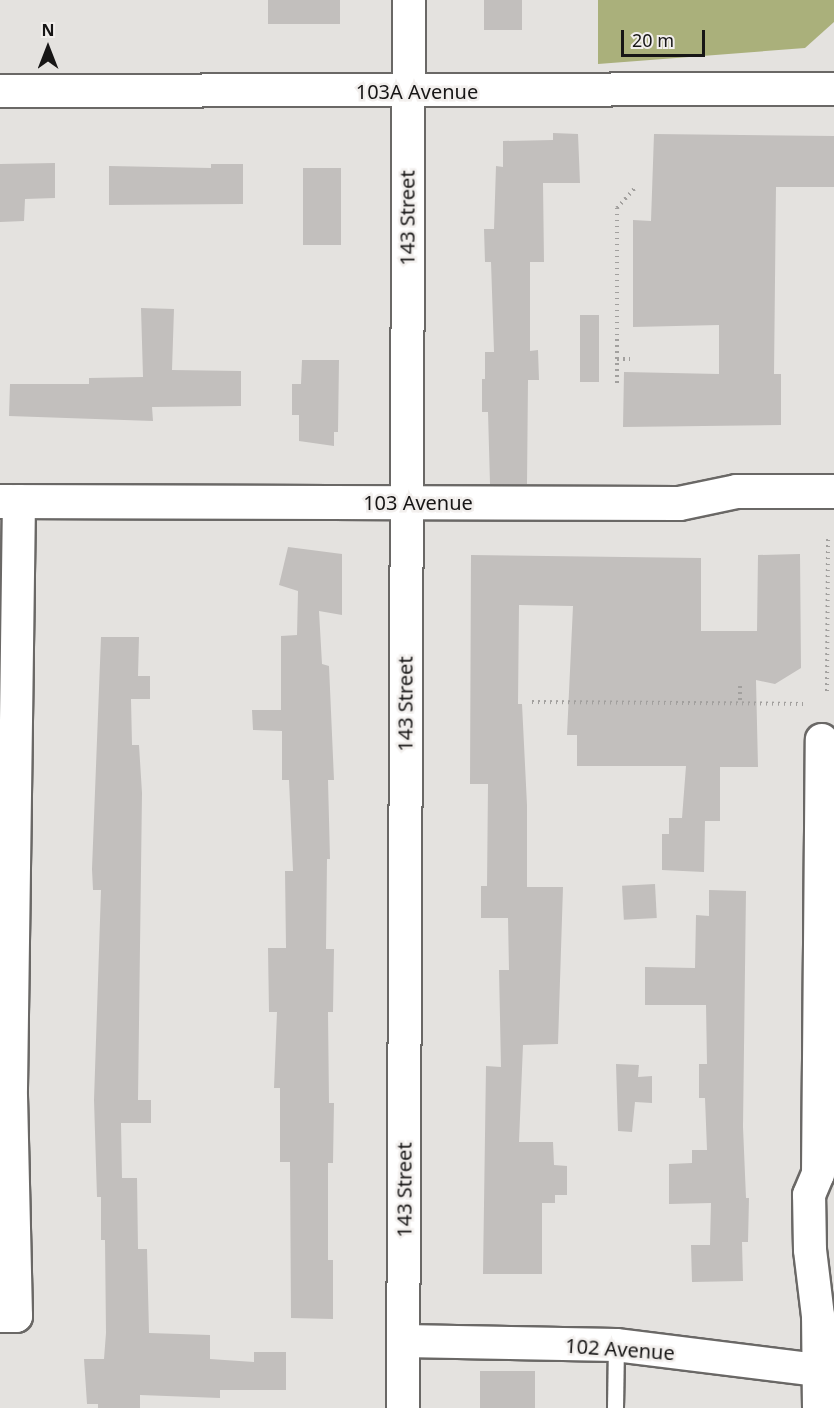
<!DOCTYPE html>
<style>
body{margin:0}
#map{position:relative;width:834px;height:1408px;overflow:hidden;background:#e4e2df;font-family:"Noto Sans",sans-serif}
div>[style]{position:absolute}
.forest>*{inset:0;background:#aab07b}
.building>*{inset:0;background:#c2bfbd;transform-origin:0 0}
.path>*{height:4px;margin-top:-2px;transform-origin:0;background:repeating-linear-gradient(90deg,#a2a09e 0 1.5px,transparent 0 6px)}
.roads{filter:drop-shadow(2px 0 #6a6866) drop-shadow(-2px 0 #6a6866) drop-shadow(0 2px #6a6866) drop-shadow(0 -2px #6a6866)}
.service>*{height:15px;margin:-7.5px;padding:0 7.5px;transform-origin:7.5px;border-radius:7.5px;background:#fff}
.minor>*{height:32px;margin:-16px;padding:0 16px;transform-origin:16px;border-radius:16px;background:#fff}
.tertiary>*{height:33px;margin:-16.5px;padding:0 16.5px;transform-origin:16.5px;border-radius:16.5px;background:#fff}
span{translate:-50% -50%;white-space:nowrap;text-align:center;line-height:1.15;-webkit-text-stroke:5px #f2efed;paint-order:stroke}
.street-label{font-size:20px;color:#171616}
.north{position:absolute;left:18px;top:18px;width:60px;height:60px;-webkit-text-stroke:4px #f2efed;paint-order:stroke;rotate:0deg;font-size:16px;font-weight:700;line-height:24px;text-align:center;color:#171616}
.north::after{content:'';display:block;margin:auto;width:21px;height:27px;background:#171616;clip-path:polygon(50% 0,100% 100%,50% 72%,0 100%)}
.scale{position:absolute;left:621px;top:30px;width:84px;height:27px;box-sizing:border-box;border:3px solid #171616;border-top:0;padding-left:8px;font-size:18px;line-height:21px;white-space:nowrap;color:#171616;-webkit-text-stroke:4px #f2efed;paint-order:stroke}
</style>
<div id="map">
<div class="forest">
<i style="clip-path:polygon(598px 0,834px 0,834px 22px,805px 48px,598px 64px)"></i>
</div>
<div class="building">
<i style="left:268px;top:0;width:72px;height:24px"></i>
<i style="left:484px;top:0;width:38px;height:30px"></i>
<i style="clip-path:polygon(553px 133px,578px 134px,580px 183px,543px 183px,544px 262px,530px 262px,530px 351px,538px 350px,539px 380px,528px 380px,527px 484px,490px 484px,488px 412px,482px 412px,482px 379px,485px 379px,485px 352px,494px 352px,491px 262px,485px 262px,484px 229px,494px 229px,496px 166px,503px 167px,503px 141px,553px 140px)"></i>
<i style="clip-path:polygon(654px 134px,834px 136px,834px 187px,776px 187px,774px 374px,781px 374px,781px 425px,623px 427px,624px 372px,719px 374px,719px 325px,633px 327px,633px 220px,651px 221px)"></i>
<i style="clip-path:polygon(55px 163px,55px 198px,25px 199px,24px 221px,0 222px,0 164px)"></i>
<i style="clip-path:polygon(211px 164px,243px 164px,243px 204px,109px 205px,109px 166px,211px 168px)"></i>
<i style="left:303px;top:168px;width:38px;height:77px"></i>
<i style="clip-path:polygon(141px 308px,174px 309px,172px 370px,241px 371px,241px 406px,152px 407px,153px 421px,9px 416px,10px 384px,89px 384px,89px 378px,143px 377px)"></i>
<i style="left:580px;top:315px;width:19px;height:67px"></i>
<i style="clip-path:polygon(302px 360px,339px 360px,338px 432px,334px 432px,334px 446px,299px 441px,299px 415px,292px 415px,292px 384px,301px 384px)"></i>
<i style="clip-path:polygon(288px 547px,342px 554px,342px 615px,319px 611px,322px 664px,329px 666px,334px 780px,328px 780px,330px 859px,327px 859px,326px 949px,334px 949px,333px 1012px,328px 1012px,329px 1103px,334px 1103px,333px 1163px,328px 1163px,328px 1260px,333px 1260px,333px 1319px,291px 1318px,290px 1162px,280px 1162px,280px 1088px,274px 1088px,277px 1012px,269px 1012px,268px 948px,286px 948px,285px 871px,293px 871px,289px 780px,282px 780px,282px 731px,253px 730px,252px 710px,281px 710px,281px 636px,297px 635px,298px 591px,279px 585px)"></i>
<i style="clip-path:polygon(800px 554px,801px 668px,775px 684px,756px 680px,758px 767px,720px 767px,720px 821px,705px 821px,704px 872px,662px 870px,662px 834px,669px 834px,669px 818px,682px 818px,686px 766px,577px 766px,577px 735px,567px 735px,573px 606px,519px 605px,518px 704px,522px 704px,527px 805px,527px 887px,563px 887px,558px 1044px,523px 1045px,519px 1142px,553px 1142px,554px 1165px,567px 1166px,567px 1195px,555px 1195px,555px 1203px,542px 1203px,542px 1274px,483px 1274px,486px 1066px,501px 1067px,499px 970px,509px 970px,508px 918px,481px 918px,481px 886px,487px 886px,488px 784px,470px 784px,471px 555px,701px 558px,701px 631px,757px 631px,758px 555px)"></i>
<i style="clip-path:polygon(101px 637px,139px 637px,138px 676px,150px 676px,150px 699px,131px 699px,132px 745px,139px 745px,142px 793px,138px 1100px,151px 1100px,151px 1123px,121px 1123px,122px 1178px,137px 1178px,138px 1249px,147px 1249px,149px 1333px,210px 1335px,210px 1359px,254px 1362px,254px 1352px,286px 1352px,286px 1390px,220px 1390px,220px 1398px,140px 1395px,140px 1408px,98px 1408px,98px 1404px,87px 1404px,84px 1359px,104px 1359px,106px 1333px,105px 1240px,101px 1240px,101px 1197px,97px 1197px,94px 1100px,101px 890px,93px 890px,92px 869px)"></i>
<i style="left:655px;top:884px;width:34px;height:33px;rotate:87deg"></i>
<i style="clip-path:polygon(709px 890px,746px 891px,743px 1127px,746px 1198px,749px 1198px,748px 1242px,742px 1242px,743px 1281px,692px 1282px,691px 1245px,710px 1245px,711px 1203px,669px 1204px,669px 1164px,692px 1163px,692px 1150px,707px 1150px,705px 1098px,699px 1098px,699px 1064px,707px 1064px,706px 1005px,645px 1005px,645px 967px,695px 968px,696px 915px,709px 916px)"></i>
<i style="clip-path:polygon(616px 1064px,639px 1065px,638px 1077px,652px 1076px,652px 1103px,635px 1102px,632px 1132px,618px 1131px)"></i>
<i style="left:535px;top:1371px;width:37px;height:55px;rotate:90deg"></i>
</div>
<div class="path">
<i style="left:617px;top:359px;width:13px"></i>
<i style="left:617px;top:383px;width:175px;rotate:-90deg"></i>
<i style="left:617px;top:208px;width:28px;rotate:-48deg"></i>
<i style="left:740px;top:686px;width:17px;rotate:90deg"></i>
<i style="left:827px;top:691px;width:156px;rotate:-89.6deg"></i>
<i style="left:532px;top:702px;width:271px;rotate:0.4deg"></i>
</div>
<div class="roads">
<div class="service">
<i style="left:615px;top:1408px;width:63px;rotate:-89.1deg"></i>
</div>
<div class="minor">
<i style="left:0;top:91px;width:834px;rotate:-0.14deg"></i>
<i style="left:0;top:1316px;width:16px"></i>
<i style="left:16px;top:1316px;width:228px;rotate:-91.3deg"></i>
<i style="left:11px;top:1088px;width:587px;rotate:-89.22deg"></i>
<i style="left:404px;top:1341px;width:212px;rotate:1.1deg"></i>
<i style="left:616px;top:1345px;width:220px;rotate:7.1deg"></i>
<i style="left:403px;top:1408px;width:1408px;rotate:-89.76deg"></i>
<i style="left:819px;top:1408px;width:92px;rotate:-90.6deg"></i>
<i style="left:818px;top:1316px;width:66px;rotate:-96.9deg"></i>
<i style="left:810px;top:1250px;width:55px;rotate:-91deg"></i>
<i style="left:809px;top:1195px;width:23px;rotate:-67deg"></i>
<i style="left:818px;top:1174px;width:434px;rotate:-89.5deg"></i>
</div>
<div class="tertiary">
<i style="left:0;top:501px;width:679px;rotate:0.17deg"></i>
<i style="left:679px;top:503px;width:58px;rotate:-11.9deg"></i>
<i style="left:736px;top:491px;width:98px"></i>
</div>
</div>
<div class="street-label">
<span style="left:417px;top:91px">103A Avenue</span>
<span style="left:407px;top:218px;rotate:-90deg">143 Street</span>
<span style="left:418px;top:502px">103 Avenue</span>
<span style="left:405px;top:704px;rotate:-90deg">143 Street</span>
<span style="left:404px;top:1190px;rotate:-90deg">143 Street</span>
<span style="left:620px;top:1349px;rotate:4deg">102 Avenue</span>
</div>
<div class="north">N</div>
<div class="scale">20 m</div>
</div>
